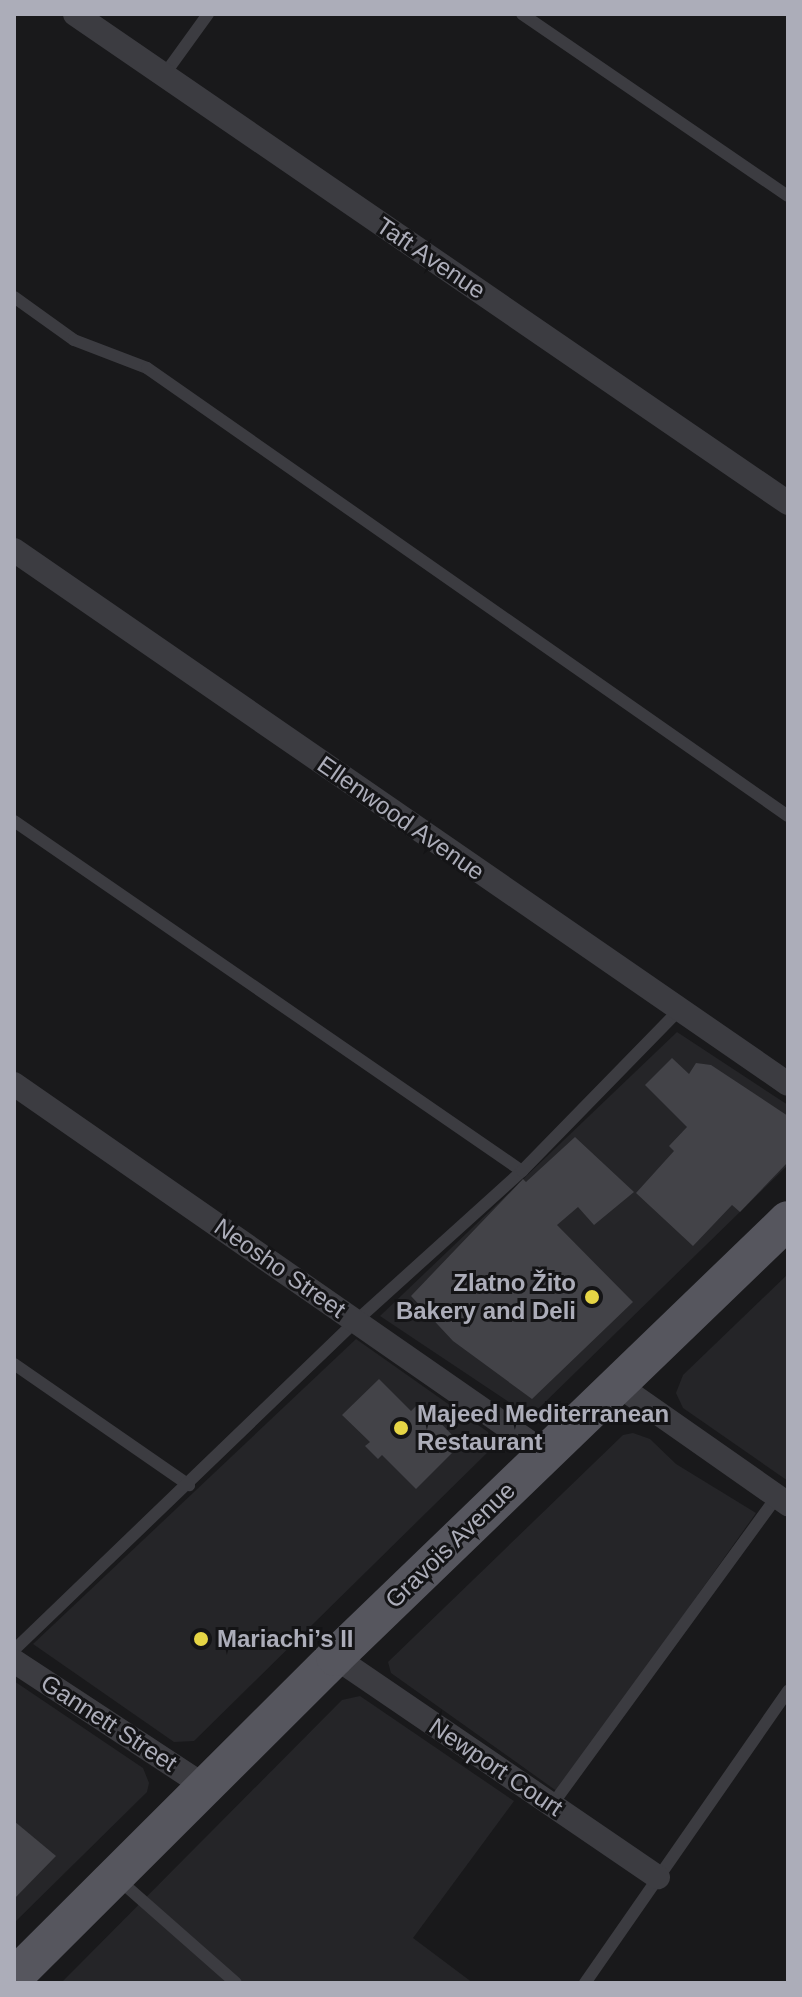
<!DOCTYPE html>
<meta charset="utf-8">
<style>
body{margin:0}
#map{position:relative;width:802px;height:1997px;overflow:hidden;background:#19191b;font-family:Arial,sans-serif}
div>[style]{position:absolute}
.built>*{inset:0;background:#252528}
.building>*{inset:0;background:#434348}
.service>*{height:12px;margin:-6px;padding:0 6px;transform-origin:6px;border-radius:6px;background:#3c3c41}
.minor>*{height:24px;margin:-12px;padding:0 12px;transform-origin:12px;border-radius:12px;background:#3c3c41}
.primary>*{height:38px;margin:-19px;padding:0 19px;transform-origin:19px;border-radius:19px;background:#56565e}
.dots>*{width:22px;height:22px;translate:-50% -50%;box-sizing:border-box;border:4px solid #141416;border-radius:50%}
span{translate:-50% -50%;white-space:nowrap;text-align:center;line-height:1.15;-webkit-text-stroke:6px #141416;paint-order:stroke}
.street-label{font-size:24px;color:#acadb9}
.poi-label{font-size:24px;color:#acadb9;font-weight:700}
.right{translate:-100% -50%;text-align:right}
.left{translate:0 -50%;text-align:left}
.frame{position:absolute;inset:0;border:16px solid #acadb9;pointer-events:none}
</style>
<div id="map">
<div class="built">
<i style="clip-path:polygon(677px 1032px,788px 1105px,788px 1165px,539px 1408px,521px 1410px,380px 1316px)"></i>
<i style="clip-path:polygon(788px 1274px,788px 1481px,683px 1408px,676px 1393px,683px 1375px)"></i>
<i style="clip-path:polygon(356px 1339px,488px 1432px,491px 1449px,194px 1741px,174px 1742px,33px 1644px)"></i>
<i style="clip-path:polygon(633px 1433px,650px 1439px,676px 1464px,756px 1513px,558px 1792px,391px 1673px,388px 1662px,623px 1435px)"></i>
<i style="clip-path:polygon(14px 1681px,143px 1768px,149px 1783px,147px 1792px,14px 1923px)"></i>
<i style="clip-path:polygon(360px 1696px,514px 1801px,413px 1938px,473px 1983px,61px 1983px,342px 1700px)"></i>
</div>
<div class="building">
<i style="clip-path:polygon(672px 1058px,689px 1074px,696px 1063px,711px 1065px,788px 1116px,788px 1162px,740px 1212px,732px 1205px,693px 1246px,636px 1193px,674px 1151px,669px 1146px,687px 1127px,645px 1085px)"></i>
<i style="clip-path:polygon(575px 1137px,634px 1192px,594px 1225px,578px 1207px,557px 1225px,633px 1302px,532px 1399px,453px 1341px,411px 1296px,523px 1179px,526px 1182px)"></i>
<i style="clip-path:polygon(379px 1379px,411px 1411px,420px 1402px,461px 1444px,416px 1489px,382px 1455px,378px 1459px,365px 1446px,370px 1442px,342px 1415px)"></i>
<i style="clip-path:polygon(14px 1821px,56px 1856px,14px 1899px)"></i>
</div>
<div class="service">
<i style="left:522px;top:14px;width:322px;rotate:34.4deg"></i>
<i style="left:164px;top:75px;width:75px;rotate:-54.2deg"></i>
<i style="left:14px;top:297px;width:74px;rotate:35.6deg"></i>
<i style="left:74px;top:340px;width:78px;rotate:21deg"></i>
<i style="left:147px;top:368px;width:782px;rotate:34.95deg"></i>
<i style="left:14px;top:821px;width:617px;rotate:34.57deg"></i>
<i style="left:14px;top:1364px;width:213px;rotate:34.7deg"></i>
<i style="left:14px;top:1650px;width:475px;rotate:-43.9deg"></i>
<i style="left:356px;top:1321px;width:224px;rotate:-42.1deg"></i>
<i style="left:522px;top:1171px;width:225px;rotate:-45.7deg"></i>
<i style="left:552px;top:1805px;width:382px;rotate:-53.9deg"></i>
<i style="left:118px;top:1879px;width:157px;rotate:41.4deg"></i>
<i style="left:585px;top:1983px;width:356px;rotate:-55.2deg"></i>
</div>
<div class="minor">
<i style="left:75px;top:14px;width:865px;rotate:34.44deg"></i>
<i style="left:14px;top:550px;width:940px;rotate:34.6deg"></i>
<i style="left:14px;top:1084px;width:647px;rotate:34.8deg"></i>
<i style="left:618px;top:1385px;width:208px;rotate:35deg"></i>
<i style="left:335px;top:1657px;width:391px;rotate:34.3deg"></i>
<i style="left:14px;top:1661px;width:227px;rotate:33.3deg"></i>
</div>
<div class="primary">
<i style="left:14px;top:1977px;width:453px;rotate:-44.9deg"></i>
<i style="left:335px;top:1657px;width:629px;rotate:-43.97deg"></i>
</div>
<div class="dots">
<i style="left:592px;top:1297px;background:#e6d545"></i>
<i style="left:401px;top:1428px;background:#e6d545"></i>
<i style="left:201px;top:1639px;background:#e6d545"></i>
</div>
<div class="street-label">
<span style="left:431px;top:258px;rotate:34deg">Taft Avenue</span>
<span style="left:401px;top:818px;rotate:35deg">Ellenwood Avenue</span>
<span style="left:280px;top:1268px;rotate:35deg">Neosho Street</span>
<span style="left:450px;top:1545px;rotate:-44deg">Gravois Avenue</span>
<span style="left:109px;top:1723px;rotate:33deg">Gannett Street</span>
<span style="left:496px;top:1767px;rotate:34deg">Newport Court</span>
</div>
<div class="poi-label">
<span class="right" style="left:576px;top:1297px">Zlatno Žito<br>Bakery and Deli</span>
<span class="left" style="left:417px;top:1428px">Majeed Mediterranean<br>Restaurant</span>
<span class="left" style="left:217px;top:1639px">Mariachi’s II</span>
</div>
<div class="frame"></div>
</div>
